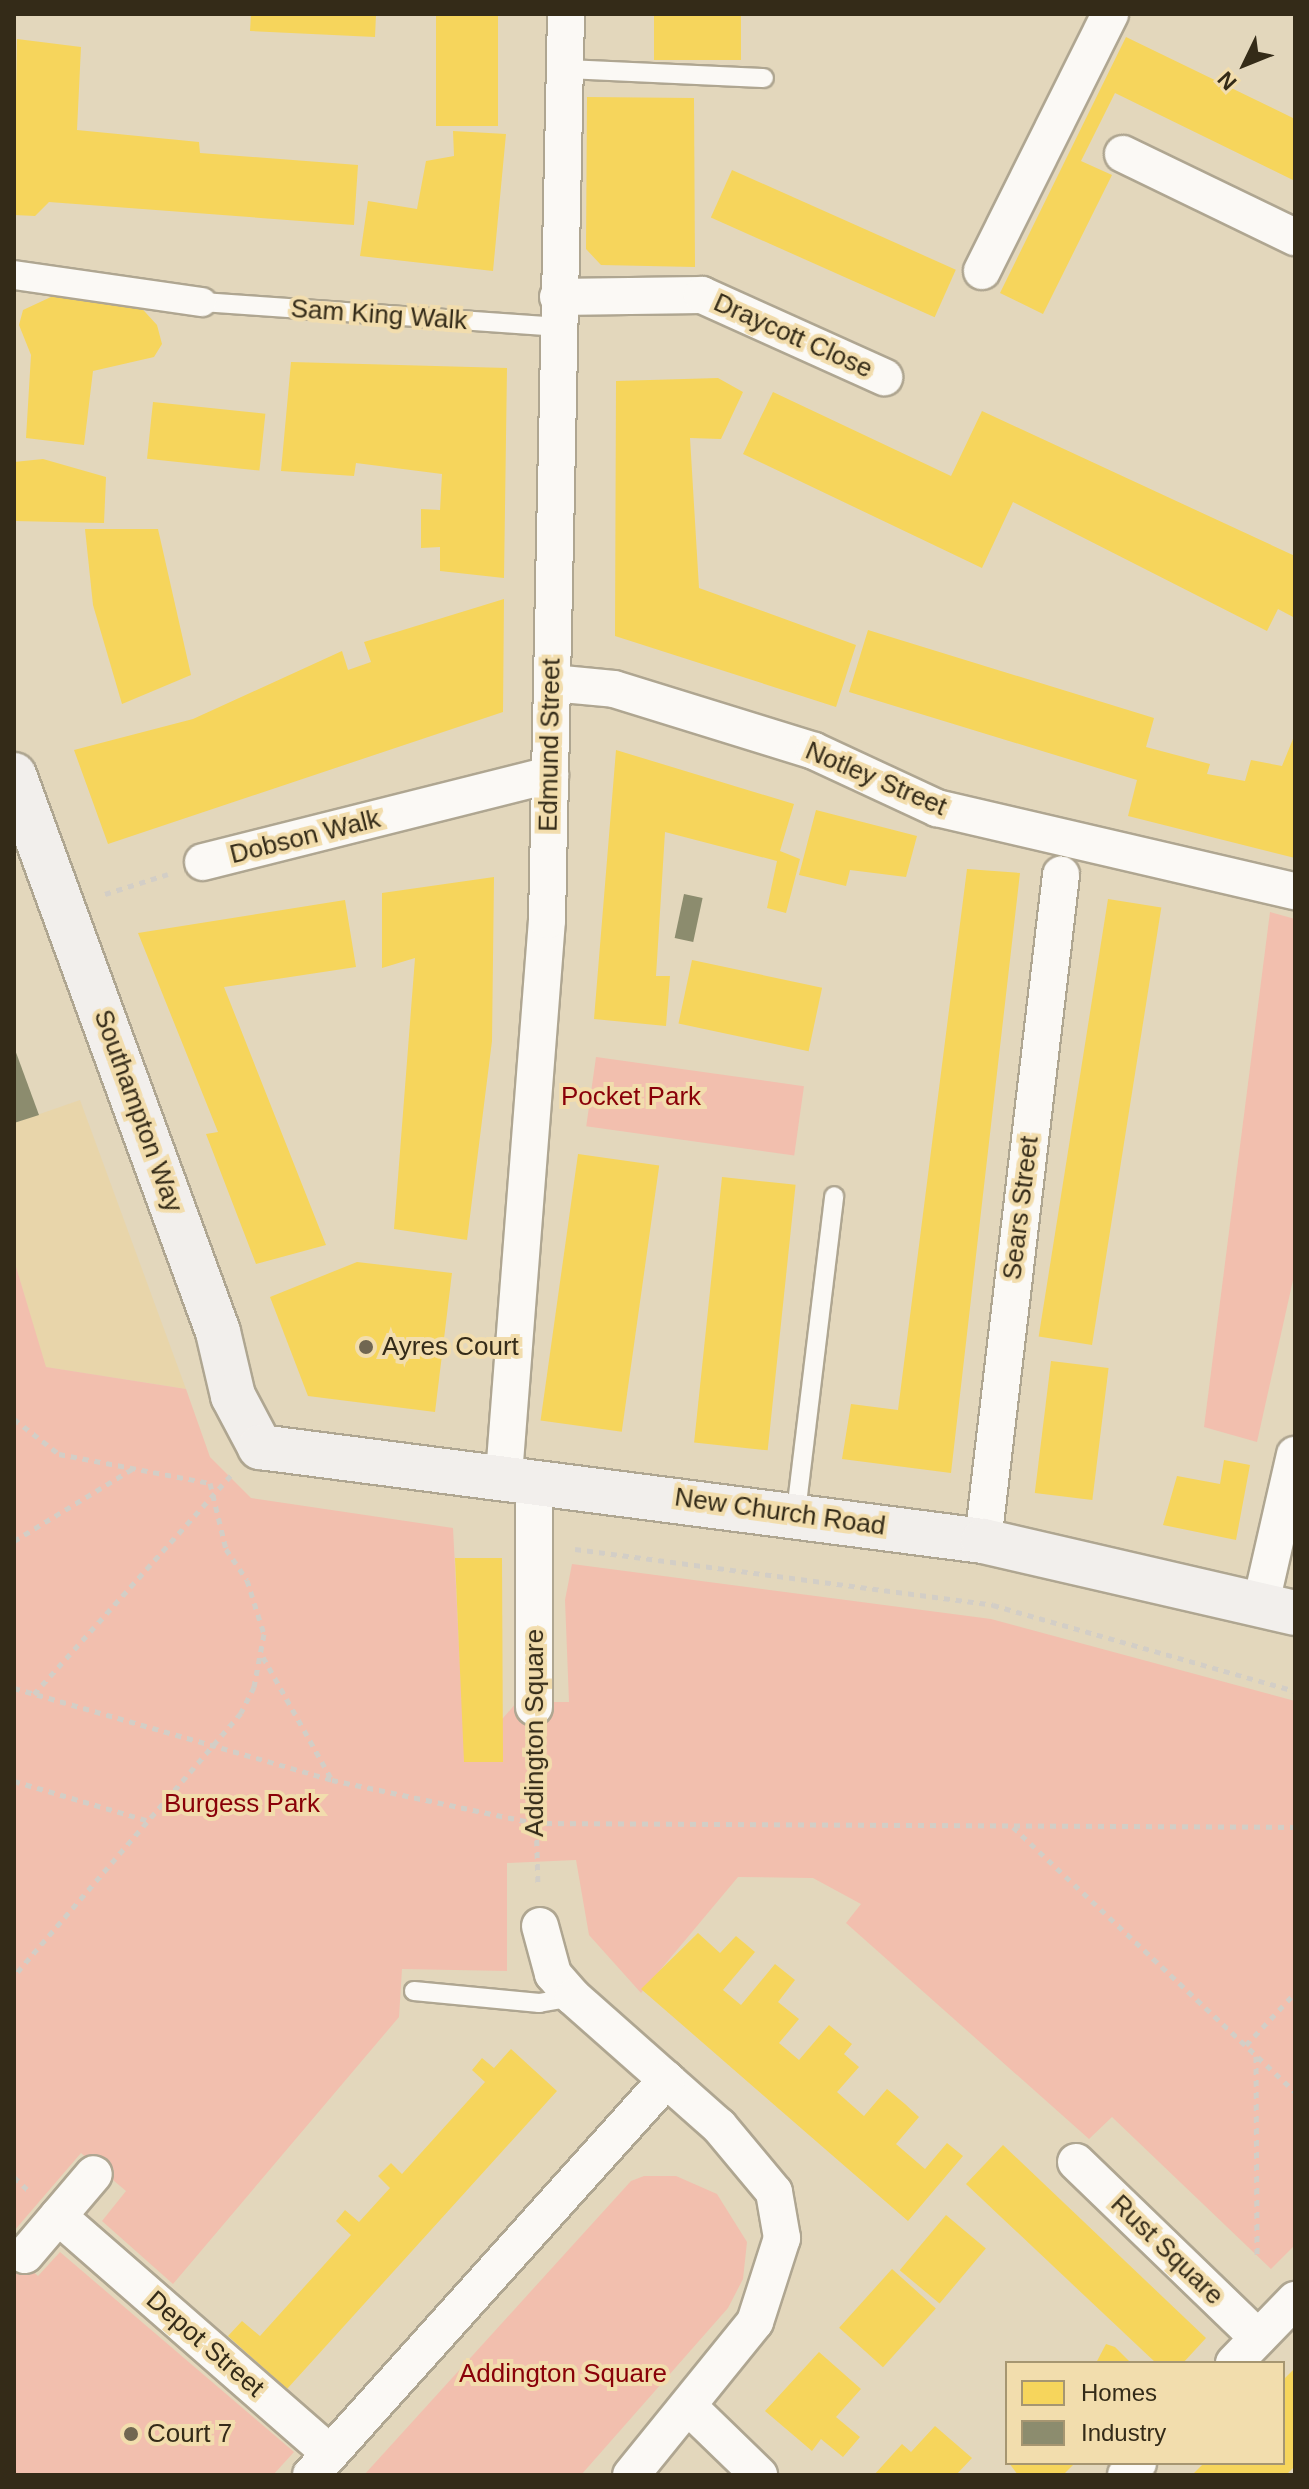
<!DOCTYPE html>
<style>
body{margin:0}
#map{position:relative;width:1309px;height:2489px;overflow:hidden;background:#e3d7bc;font-family:Arial,sans-serif}
div>[style]{position:absolute}
.built>*{inset:0;background:#e8d5aa}
.green>*{inset:0;background:#f2bfae;transform-origin:0 0}
.homes>*{inset:0;background:#f6d55c;transform-origin:0 0}
.industry>*{inset:0;background:#8c8c6e;transform-origin:0 0}
.path>*{height:5px;margin-top:-2.5px;transform-origin:0;background:repeating-linear-gradient(90deg,#d3cec6 0 6px,transparent 0 12px)}
.roads{filter:drop-shadow(2px 0 #afa691) drop-shadow(-2px 0 #afa691) drop-shadow(0 2px #afa691) drop-shadow(0 -2px #afa691)}
.service>*{height:18px;margin:-9px;padding:0 9px;transform-origin:9px;border-radius:9px;background:#fbf9f5}
.pedestrian>*{height:28px;margin:-14px;padding:0 14px;transform-origin:14px;border-radius:14px;background:#fbf9f5}
.minor>*{height:36px;margin:-18px;padding:0 18px;transform-origin:18px;border-radius:18px;background:#fbf9f5}
.secondary>*{height:44px;margin:-22px;padding:0 22px;transform-origin:22px;border-radius:22px;background:#f2efec}
.dots>*{width:22px;height:22px;translate:-50% -50%;box-sizing:border-box;border:4px solid #f2ddad;border-radius:50%}
span{translate:-50% -50%;white-space:nowrap;text-align:center;line-height:1.15;-webkit-text-stroke:8px #f2ddad;paint-order:stroke}
.street-label{font-size:26px;color:#342b18}
.park-label{font-size:26px;color:#890008}
.poi-label{font-size:26px;color:#342b18}
.left{translate:0 -50%;text-align:left}
.frame{position:absolute;inset:0;border:16px solid #342b18;pointer-events:none}
.legend{position:absolute;left:1005px;top:2361px;width:280px;height:104px;box-sizing:border-box;background:#f2ddad;border:2px solid #a69671;margin:0;padding:10px 14px;list-style:none;font-size:24px;color:#342b18}
.legend li{display:flex;align-items:center;gap:16px;height:40px}
.legend b{width:40px;border:2px solid #a69671}
.north{position:absolute;left:1205px;top:24px;width:80px;height:80px;-webkit-text-stroke:6px #f2ddad;paint-order:stroke;rotate:227deg;font-size:22px;font-weight:700;line-height:32px;text-align:center;color:#342b18}
.north::after{content:'';display:block;margin:auto;width:28px;height:36px;background:#342b18;clip-path:polygon(50% 0,100% 100%,50% 72%,0 100%)}
</style>
<div id="map">
<div class="built">
<i style="clip-path:polygon(80px 1100px,186px 1389px,45px 1367px,14px 1260px,14px 1123px)"></i>
</div>
<div class="green">
<i style="clip-path:polygon(1270px 912px,1295px 919px,1295px 1271px,1257px 1442px,1204px 1427px)"></i>
<i style="left:596px;top:1057px;width:210px;height:70px;rotate:8deg"></i>
<i style="clip-path:polygon(14px 1260px,46px 1367px,186px 1389px,210px 1457px,251px 1498px,453px 1528px,465px 1762px,517px 1702px,569px 1702px,565px 1600px,572px 1564px,991px 1619px,1295px 1701px,1295px 2245px,1271px 2269px,1112px 2117px,1089px 2139px,846px 1923px,861px 1904px,813px 1878px,738px 1877px,641px 1993px,589px 1935px,576px 1860px,507px 1863px,507px 1971px,402px 1969px,399px 2017px,173px 2284px,102px 2221px,126px 2191px,81px 2153px,14px 2231px)"></i>
<i style="clip-path:polygon(644px 2176px,676px 2176px,717px 2194px,747px 2242px,743px 2279px,728px 2308px,581px 2475px,364px 2475px,631px 2181px)"></i>
<i style="clip-path:polygon(60px 2252px,294px 2452px,273px 2475px,14px 2475px,14px 2255px,38px 2276px)"></i>
</div>
<div class="homes">
<i style="clip-path:polygon(251px 14px,376px 14px,375px 37px,250px 31px)"></i>
<i style="left:436px;top:14px;width:62px;height:112px"></i>
<i style="left:654px;top:14px;width:87px;height:46px"></i>
<i style="clip-path:polygon(1126px 37px,1295px 119px,1295px 181px,1115px 93px,1081px 161px,1112px 175px,1043px 314px,1000px 293px)"></i>
<i style="clip-path:polygon(17px 39px,81px 47px,77px 130px,199px 142px,200px 153px,358px 165px,354px 225px,49px 202px,35px 216px,14px 215px)"></i>
<i style="clip-path:polygon(587px 97px,694px 98px,695px 267px,601px 265px,586px 249px)"></i>
<i style="clip-path:polygon(453px 131px,506px 134px,493px 271px,360px 256px,368px 201px,417px 209px,426px 161px,454px 156px)"></i>
<i style="left:732px;top:170px;width:245px;height:52px;rotate:24deg"></i>
<i style="clip-path:polygon(66px 290px,135px 301px,157px 325px,162px 344px,154px 357px,93px 371px,84px 445px,26px 438px,31px 355px,19px 325px,23px 310px)"></i>
<i style="clip-path:polygon(291px 362px,507px 368px,504px 578px,440px 571px,440px 547px,421px 548px,421px 509px,440px 510px,442px 474px,356px 463px,354px 476px,281px 471px)"></i>
<i style="clip-path:polygon(718px 378px,743px 392px,721px 439px,690px 438px,699px 588px,856px 645px,836px 707px,615px 636px,616px 381px)"></i>
<i style="clip-path:polygon(773px 392px,951px 476px,982px 411px,1295px 556px,1295px 618px,1278px 609px,1267px 631px,1013px 502px,982px 568px,743px 454px)"></i>
<i style="left:153px;top:402px;width:113px;height:57px;rotate:6deg"></i>
<i style="clip-path:polygon(43px 459px,106px 477px,104px 523px,14px 521px,14px 462px)"></i>
<i style="clip-path:polygon(85px 529px,158px 529px,191px 675px,122px 704px,93px 605px)"></i>
<i style="clip-path:polygon(504px 599px,503px 712px,108px 844px,74px 750px,193px 719px,342px 651px,348px 670px,371px 662px,364px 642px)"></i>
<i style="clip-path:polygon(868px 630px,1154px 718px,1146px 747px,1210px 764px,1207px 774px,1245px 781px,1251px 760px,1282px 766px,1295px 734px,1295px 858px,1128px 816px,1137px 780px,849px 692px)"></i>
<i style="clip-path:polygon(616px 750px,794px 804px,780px 851px,800px 859px,786px 913px,767px 908px,777px 861px,665px 832px,656px 976px,670px 976px,666px 1026px,594px 1019px)"></i>
<i style="clip-path:polygon(816px 810px,917px 836px,906px 877px,850px 870px,846px 886px,799px 875px)"></i>
<i style="clip-path:polygon(967px 869px,1020px 873px,951px 1473px,842px 1459px,851px 1404px,898px 1410px)"></i>
<i style="clip-path:polygon(494px 877px,492px 1041px,467px 1240px,394px 1229px,415px 958px,382px 968px,382px 893px)"></i>
<i style="left:1108px;top:899px;width:54px;height:443px;rotate:9deg"></i>
<i style="clip-path:polygon(345px 900px,356px 967px,224px 987px,326px 1245px,256px 1264px,206px 1134px,218px 1132px,138px 933px)"></i>
<i style="left:692px;top:960px;width:133px;height:65px;rotate:12deg"></i>
<i style="left:578px;top:1154px;width:82px;height:269px;rotate:8deg"></i>
<i style="left:722px;top:1177px;width:74px;height:267px;rotate:6deg"></i>
<i style="clip-path:polygon(357px 1262px,452px 1273px,435px 1412px,308px 1396px,270px 1297px)"></i>
<i style="left:1051px;top:1361px;width:58px;height:133px;rotate:7deg"></i>
<i style="clip-path:polygon(1224px 1460px,1250px 1465px,1236px 1540px,1163px 1525px,1177px 1476px,1220px 1484px)"></i>
<i style="clip-path:polygon(455px 1558px,502px 1558px,503px 1762px,464px 1762px)"></i>
<i style="clip-path:polygon(698px 1933px,720px 1953px,736px 1936px,755px 1952px,723px 1990px,741px 2005px,775px 1964px,795px 1980px,778px 2002px,799px 2019px,779px 2043px,799px 2060px,829px 2025px,852px 2044px,844px 2054px,859px 2067px,837px 2092px,864px 2116px,887px 2089px,905px 2104px,919px 2117px,896px 2144px,925px 2169px,947px 2143px,963px 2156px,908px 2221px,641px 1989px)"></i>
<i style="clip-path:polygon(511px 2049px,557px 2091px,287px 2389px,228px 2336px,242px 2321px,260px 2336px,351px 2235px,336px 2221px,345px 2210px,359px 2222px,390px 2188px,378px 2176px,391px 2163px,402px 2174px,485px 2082px,472px 2070px,482px 2058px,494px 2068px)"></i>
<i style="clip-path:polygon(1003px 2145px,1206px 2338px,1183px 2363px,1156px 2363px,966px 2184px)"></i>
<i style="left:946px;top:2215px;width:52px;height:72px;rotate:40deg"></i>
<i style="left:892px;top:2269px;width:59px;height:79px;rotate:42deg"></i>
<i style="clip-path:polygon(1106px 2344px,1115px 2347px,1131px 2363px,1096px 2363px)"></i>
<i style="clip-path:polygon(819px 2352px,861px 2389px,836px 2417px,860px 2437px,843px 2457px,821px 2439px,812px 2451px,765px 2411px)"></i>
<i style="clip-path:polygon(1295px 2368px,1295px 2466px,1286px 2475px,1192px 2475px,1204px 2463px,1283px 2463px,1283px 2380px)"></i>
<i style="clip-path:polygon(935px 2426px,972px 2458px,956px 2475px,874px 2475px,902px 2444px,911px 2452px)"></i>
<i style="clip-path:polygon(1009px 2463px,1075px 2463px,1063px 2475px,1018px 2475px)"></i>
</div>
<div class="industry">
<i style="left:684px;top:894px;width:19px;height:45px;rotate:12deg"></i>
<i style="clip-path:polygon(14px 1047px,39px 1115px,14px 1123px)"></i>
</div>
<div class="path">
<i style="left:105px;top:894px;width:66px;rotate:-17.6deg"></i>
<i style="left:574px;top:1087px;width:18px;rotate:13deg"></i>
<i style="left:14px;top:1419px;width:57px;rotate:37.9deg"></i>
<i style="left:59px;top:1454px;width:154px;rotate:10.9deg"></i>
<i style="left:210px;top:1483px;width:68px;rotate:76.4deg"></i>
<i style="left:226px;top:1549px;width:37px;rotate:56deg"></i>
<i style="left:247px;top:1580px;width:57px;rotate:72.5deg"></i>
<i style="left:264px;top:1634px;width:54px;rotate:100.7deg"></i>
<i style="left:254px;top:1687px;width:29px;rotate:117deg"></i>
<i style="left:241px;top:1713px;width:347px;rotate:130.8deg"></i>
<i style="left:14px;top:1541px;width:142px;rotate:-31.4deg"></i>
<i style="left:575px;top:1549px;width:422px;rotate:7.6deg"></i>
<i style="left:993px;top:1605px;width:314px;rotate:15.9deg"></i>
<i style="left:263px;top:1657px;width:141px;rotate:60.7deg"></i>
<i style="left:14px;top:1688px;width:331px;rotate:16.1deg"></i>
<i style="left:332px;top:1780px;width:207px;rotate:12deg"></i>
<i style="left:534px;top:1823px;width:761px;rotate:0.3deg"></i>
<i style="left:34px;top:1694px;width:295px;rotate:-48deg"></i>
<i style="left:534px;top:1744px;width:142px;rotate:88.4deg"></i>
<i style="left:14px;top:1781px;width:138px;rotate:16.5deg"></i>
<i style="left:1013px;top:1827px;width:387px;rotate:43.2deg"></i>
<i style="left:1246px;top:2045px;width:71px;rotate:-46.7deg"></i>
<i style="left:1256px;top:2056px;width:203px;rotate:89.7deg"></i>
<i style="left:14px;top:2177px;width:22px;rotate:43deg"></i>
</div>
<div class="roads">
<div class="service">
<i style="left:565px;top:69px;width:199px;rotate:2.6deg"></i>
<i style="left:202px;top:302px;width:355px;rotate:4deg"></i>
<i style="left:796px;top:1512px;width:318px;rotate:-83.1deg"></i>
<i style="left:414px;top:1991px;width:126px;rotate:5.5deg"></i>
<i style="left:539px;top:2003px;width:35px;rotate:-10deg"></i>
</div>
<div class="pedestrian">
<i style="left:14px;top:275px;width:190px;rotate:8.2deg"></i>
</div>
<div class="minor">
<i style="left:1123px;top:154px;width:191px;rotate:25.8deg"></i>
<i style="left:982px;top:271px;width:287px;rotate:-63.5deg"></i>
<i style="left:558px;top:297px;width:144px;rotate:-0.8deg"></i>
<i style="left:702px;top:295px;width:200px;rotate:24.3deg"></i>
<i style="left:552px;top:683px;width:62px;rotate:5.5deg"></i>
<i style="left:614px;top:689px;width:209px;rotate:17.2deg"></i>
<i style="left:814px;top:751px;width:136px;rotate:24.9deg"></i>
<i style="left:937px;top:808px;width:367px;rotate:13.1deg"></i>
<i style="left:203px;top:862px;width:358px;rotate:-14.1deg"></i>
<i style="left:504px;top:1475px;width:557px;rotate:-85.57deg"></i>
<i style="left:547px;top:920px;width:906px;rotate:-88.8deg"></i>
<i style="left:534px;top:1479px;width:228px;rotate:90deg"></i>
<i style="left:983px;top:1541px;width:671px;rotate:-83.32deg"></i>
<i style="left:1261px;top:1603px;width:152px;rotate:-77.1deg"></i>
<i style="left:540px;top:1926px;width:50px;rotate:74.8deg"></i>
<i style="left:553px;top:1974px;width:30px;rotate:49deg"></i>
<i style="left:573px;top:1997px;width:195px;rotate:41.5deg"></i>
<i style="left:719px;top:2126px;width:86px;rotate:50.2deg"></i>
<i style="left:774px;top:2192px;width:47px;rotate:80.1deg"></i>
<i style="left:782px;top:2238px;width:88px;rotate:107.8deg"></i>
<i style="left:755px;top:2322px;width:197px;rotate:129deg"></i>
<i style="left:1076px;top:2162px;width:253px;rotate:44deg"></i>
<i style="left:58px;top:2216px;width:361px;rotate:41.1deg"></i>
<i style="left:25px;top:2255px;width:106px;rotate:-49.6deg"></i>
<i style="left:1234px;top:2363px;width:88px;rotate:-45.9deg"></i>
<i style="left:691px;top:2409px;width:95px;rotate:44.1deg"></i>
<i style="left:311px;top:2475px;width:532px;rotate:-48.04deg"></i>
<i style="left:1126px;top:2475px;width:17px;rotate:-45deg"></i>
</div>
<div class="secondary">
<i style="left:14px;top:775px;width:593px;rotate:69.88deg"></i>
<i style="left:218px;top:1332px;width:66px;rotate:76.8deg"></i>
<i style="left:233px;top:1396px;width:58px;rotate:62.1deg"></i>
<i style="left:260px;top:1447px;width:729px;rotate:7.41deg"></i>
<i style="left:983px;top:1541px;width:320px;rotate:13deg"></i>
</div>
</div>
<div class="dots">
<i style="left:366px;top:1347px;background:#716751"></i>
<i style="left:131px;top:2434px;background:#716751"></i>
</div>
<div class="street-label">
<span style="left:379px;top:315px;rotate:4deg">Sam King Walk</span>
<span style="left:793px;top:336px;rotate:24deg">Draycott Close</span>
<span style="left:550px;top:745px;rotate:-89deg">Edmund Street</span>
<span style="left:876px;top:779px;rotate:23deg">Notley Street</span>
<span style="left:305px;top:837px;rotate:-14deg">Dobson Walk</span>
<span style="left:138px;top:1111px;rotate:70deg">Southampton Way</span>
<span style="left:1021px;top:1208px;rotate:-83deg">Sears Street</span>
<span style="left:780px;top:1512px;rotate:8deg">New Church Road</span>
<span style="left:535px;top:1733px;rotate:-90deg">Addington Square</span>
<span style="left:1167px;top:2250px;rotate:44deg">Rust Square</span>
<span style="left:205px;top:2344px;rotate:41deg">Depot Street</span>
</div>
<div class="park-label">
<span style="left:631px;top:1097px">Pocket Park</span>
<span style="left:242px;top:1804px">Burgess Park</span>
<span style="left:563px;top:2374px">Addington Square</span>
</div>
<div class="poi-label">
<span class="left" style="left:382px;top:1347px">Ayres Court</span>
<span class="left" style="left:147px;top:2434px">Court 7</span>
</div>
<div class="frame"></div>
<ul class="legend">
<li><b style="height:22px;background:#f6d55c"></b>Homes</li>
<li><b style="height:22px;background:#8c8c6e"></b>Industry</li>
</ul>
<div class="north">N</div>
</div>
